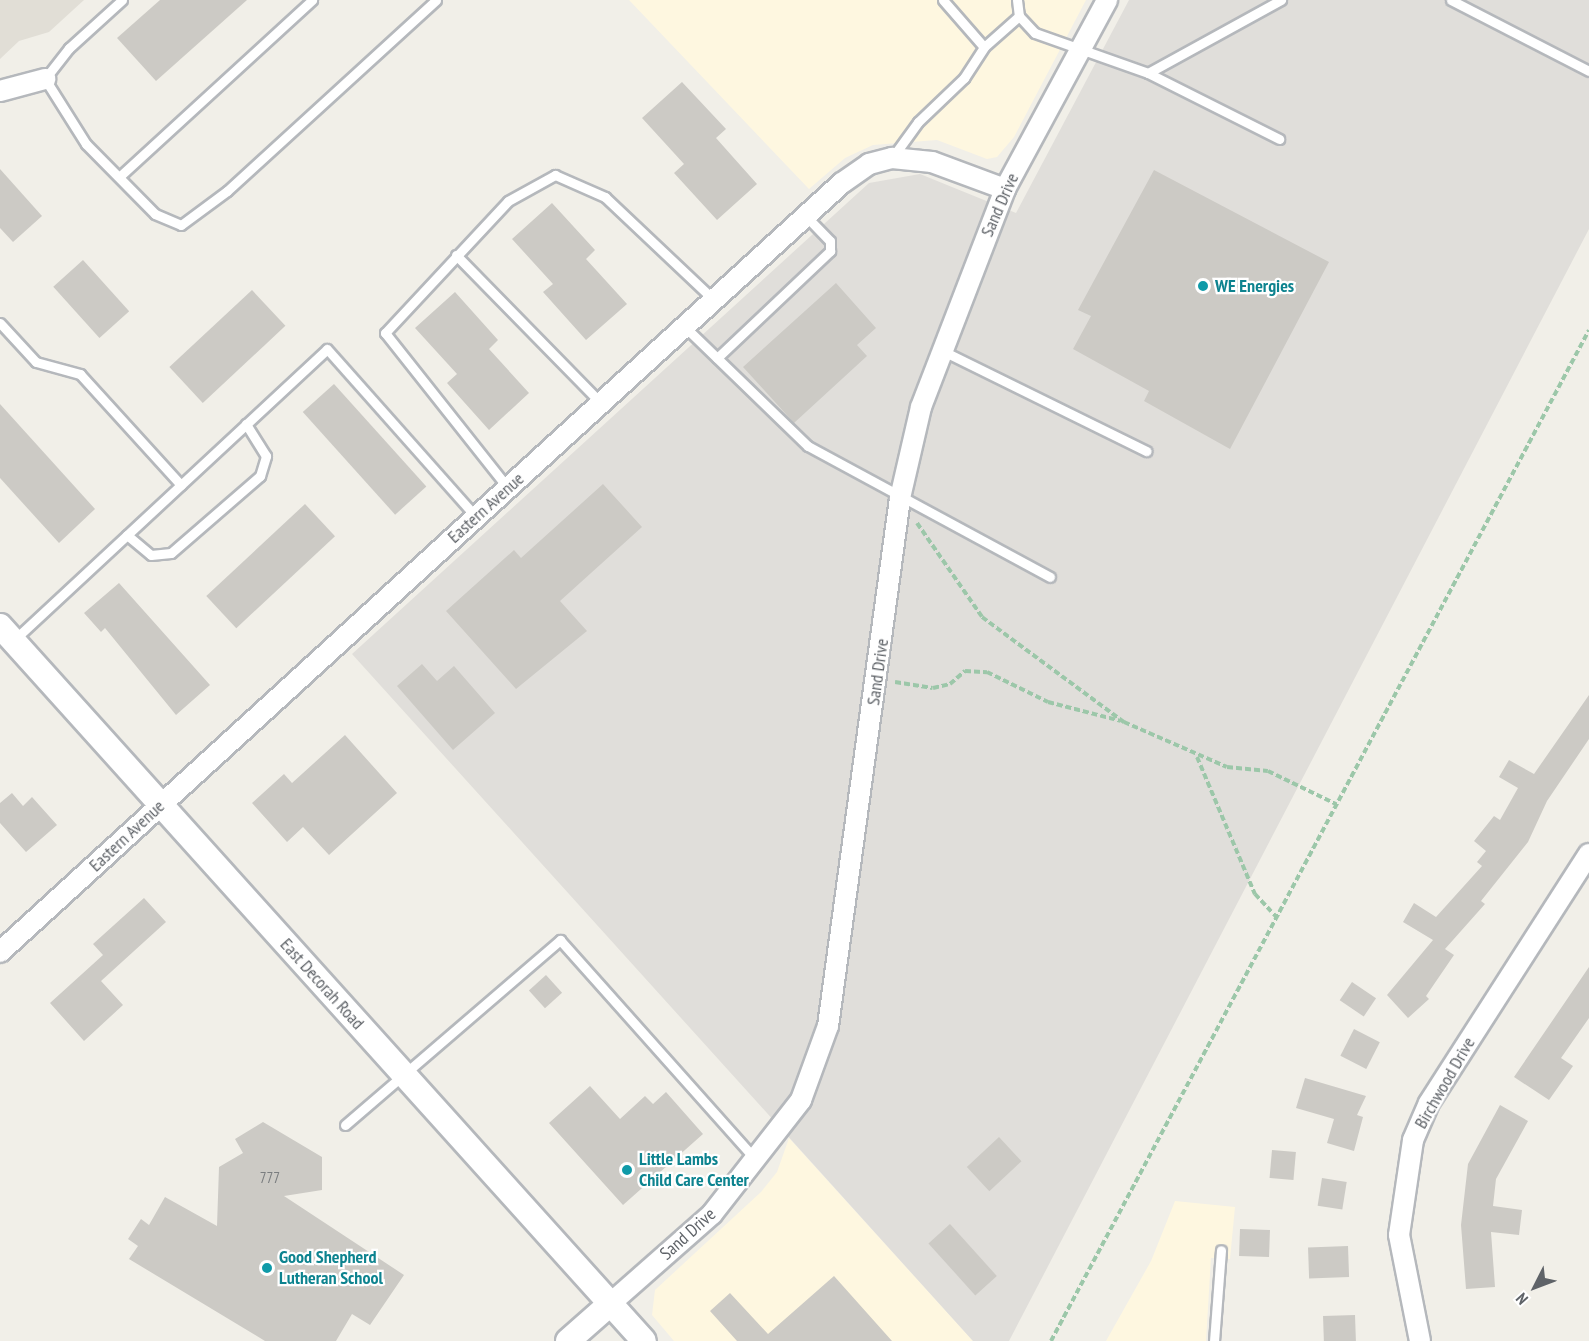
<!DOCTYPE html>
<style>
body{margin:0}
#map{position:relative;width:1589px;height:1341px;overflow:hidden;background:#f1efe8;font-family:"PT Sans Narrow",sans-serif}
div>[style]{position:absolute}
.commercial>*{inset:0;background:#fef7e0}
.industrial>*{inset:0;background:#e0deda}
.education>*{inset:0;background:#e1ded6}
.building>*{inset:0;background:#cccac5;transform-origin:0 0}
.path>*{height:4px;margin-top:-2px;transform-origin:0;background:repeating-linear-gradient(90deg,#9cc7a9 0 6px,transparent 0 9px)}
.roads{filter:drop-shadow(2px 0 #b5b8bc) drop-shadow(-2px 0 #b5b8bc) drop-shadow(0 2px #b5b8bc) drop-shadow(0 -2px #b5b8bc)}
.service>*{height:9px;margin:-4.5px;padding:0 4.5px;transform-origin:4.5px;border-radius:4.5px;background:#fff}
.minor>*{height:20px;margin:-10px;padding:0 10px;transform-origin:10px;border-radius:10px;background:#fff}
.tertiary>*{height:24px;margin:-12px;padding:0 12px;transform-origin:12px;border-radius:12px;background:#fff}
.dots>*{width:16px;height:16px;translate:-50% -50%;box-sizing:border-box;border:3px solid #fff;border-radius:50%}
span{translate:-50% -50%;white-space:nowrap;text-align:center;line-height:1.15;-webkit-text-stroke:4.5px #fff;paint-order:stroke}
.number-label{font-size:15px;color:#7a7d7f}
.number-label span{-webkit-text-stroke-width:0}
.street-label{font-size:18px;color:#5f6368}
.culture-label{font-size:18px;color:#0d838f;font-weight:700}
.left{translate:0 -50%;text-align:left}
.north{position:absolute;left:1505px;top:1257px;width:60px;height:60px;-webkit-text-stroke:4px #fff;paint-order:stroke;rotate:228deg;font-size:16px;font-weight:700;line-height:24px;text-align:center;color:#5f6368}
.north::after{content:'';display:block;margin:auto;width:21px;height:27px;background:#5f6368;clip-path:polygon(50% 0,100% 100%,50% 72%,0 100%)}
</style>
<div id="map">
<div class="commercial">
<i style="clip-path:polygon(629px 0,1086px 0,1014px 137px,997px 157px,987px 159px,937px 140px,873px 145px,845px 158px,809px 189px)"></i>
<i style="clip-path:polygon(789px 1138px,973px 1341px,674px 1341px,652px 1315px,655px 1290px,761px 1192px,777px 1172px)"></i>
<i style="clip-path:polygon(1175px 1201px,1235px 1207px,1230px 1259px,1211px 1258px,1206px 1341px,1106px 1341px,1151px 1261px)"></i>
</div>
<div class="industrial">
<i style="clip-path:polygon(1129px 0,1589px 0,1589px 229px,1009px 1341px,973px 1341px,352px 654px,869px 183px,920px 174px,1016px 213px)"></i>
</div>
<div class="education">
<i style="clip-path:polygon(0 0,84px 0,49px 32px,19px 41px,0 59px)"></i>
</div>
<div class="building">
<i style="clip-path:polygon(160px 0,247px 0,156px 81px,117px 38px)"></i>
<i style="clip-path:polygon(682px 82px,726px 129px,716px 138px,757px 184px,717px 220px,674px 173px,684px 164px,642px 118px)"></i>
<i style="clip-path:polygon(0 169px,42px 216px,13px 242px,0 228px)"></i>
<i style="clip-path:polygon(1154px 170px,1329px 262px,1230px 449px,1144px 401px,1149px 391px,1073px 349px,1091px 316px,1078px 310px)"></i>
<i style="clip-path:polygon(552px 203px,595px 250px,586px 259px,627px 304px,586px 340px,543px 292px,553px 284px,512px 239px)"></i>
<i style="left:83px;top:260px;width:69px;height:40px;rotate:48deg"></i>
<i style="clip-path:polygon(836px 283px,876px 328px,857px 345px,867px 356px,794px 423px,743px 367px)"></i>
<i style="left:252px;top:290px;width:49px;height:113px;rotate:47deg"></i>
<i style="clip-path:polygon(455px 292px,498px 340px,489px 349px,529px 393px,489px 430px,447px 383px,457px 374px,415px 328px)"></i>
<i style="left:334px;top:384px;width:138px;height:42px;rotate:48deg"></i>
<i style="clip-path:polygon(0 404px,95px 509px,59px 543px,0 478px)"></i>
<i style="clip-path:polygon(603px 484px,642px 527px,560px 601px,587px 631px,516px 689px,446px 611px,514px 550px,521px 558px)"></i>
<i style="left:305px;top:504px;width:44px;height:135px;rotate:47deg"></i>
<i style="clip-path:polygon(119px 583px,210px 685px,176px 715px,105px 628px,101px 632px,84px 613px)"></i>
<i style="clip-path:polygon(422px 664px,437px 681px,454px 666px,495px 713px,453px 750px,397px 686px)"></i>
<i style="clip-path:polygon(1589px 695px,1589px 739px,1547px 801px,1528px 842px,1481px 901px,1485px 904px,1445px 949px,1454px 955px,1426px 996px,1429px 999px,1408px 1018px,1387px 995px,1433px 940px,1403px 922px,1414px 903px,1436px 917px,1482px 866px,1477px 862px,1486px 851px,1474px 841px,1494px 816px,1500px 820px,1518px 788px,1499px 777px,1509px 760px,1534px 774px)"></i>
<i style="clip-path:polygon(345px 735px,397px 793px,329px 855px,303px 827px,287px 842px,252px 803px,284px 774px,292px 783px)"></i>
<i style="clip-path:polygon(12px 793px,23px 806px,32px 797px,57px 825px,26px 852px,0 823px,0 803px)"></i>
<i style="clip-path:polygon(144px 898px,166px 922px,101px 981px,123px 1005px,84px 1041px,50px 1003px,103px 955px,93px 944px)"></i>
<i style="clip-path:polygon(1589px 967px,1589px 1018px,1561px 1058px,1573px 1066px,1549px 1100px,1514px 1077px)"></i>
<i style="left:546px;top:975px;width:24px;height:23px;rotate:48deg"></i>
<i style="left:1352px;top:982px;width:29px;height:22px;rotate:34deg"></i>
<i style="left:1354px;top:1029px;width:29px;height:30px;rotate:27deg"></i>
<i style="clip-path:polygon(1305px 1078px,1366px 1096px,1357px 1115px,1363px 1117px,1354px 1151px,1327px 1143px,1334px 1119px,1296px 1108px)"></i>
<i style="clip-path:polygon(590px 1086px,620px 1119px,645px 1096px,653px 1104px,666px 1092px,703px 1134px,623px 1205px,549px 1123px)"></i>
<i style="clip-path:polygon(1500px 1105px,1528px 1121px,1496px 1179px,1493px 1206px,1522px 1210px,1519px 1235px,1491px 1232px,1495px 1287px,1466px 1289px,1461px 1225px,1468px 1164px)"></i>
<i style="clip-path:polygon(263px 1122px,322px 1157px,322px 1190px,284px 1196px,404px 1275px,370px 1325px,352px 1314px,336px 1341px,265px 1341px,129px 1259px,138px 1246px,128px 1239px,141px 1219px,149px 1225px,165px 1197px,217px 1226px,219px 1167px,243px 1153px,235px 1139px)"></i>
<i style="left:999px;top:1137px;width:33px;height:44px;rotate:47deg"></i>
<i style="left:1272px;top:1150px;width:24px;height:28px;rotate:5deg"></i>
<i style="left:1322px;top:1178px;width:25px;height:28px;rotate:9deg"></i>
<i style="left:950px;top:1224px;width:70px;height:29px;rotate:48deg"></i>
<i style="left:1240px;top:1229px;width:30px;height:27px;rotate:2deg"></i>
<i style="left:1348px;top:1246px;width:31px;height:40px;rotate:88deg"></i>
<i style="clip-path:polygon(834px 1276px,892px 1341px,737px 1341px,710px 1311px,730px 1293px,768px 1334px)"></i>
<i style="left:1355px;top:1315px;width:26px;height:32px;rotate:88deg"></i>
</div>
<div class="path">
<i style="left:917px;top:523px;width:114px;rotate:55.3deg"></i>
<i style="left:982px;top:617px;width:177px;rotate:36.5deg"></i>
<i style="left:1124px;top:722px;width:112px;rotate:23.6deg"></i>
<i style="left:1227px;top:767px;width:41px;rotate:5.6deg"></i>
<i style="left:1268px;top:771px;width:76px;rotate:25.9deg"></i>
<i style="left:895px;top:682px;width:38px;rotate:9deg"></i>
<i style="left:933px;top:688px;width:17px;rotate:-13deg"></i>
<i style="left:950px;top:684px;width:20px;rotate:-41deg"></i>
<i style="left:965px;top:671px;width:22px;rotate:3deg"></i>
<i style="left:987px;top:672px;width:68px;rotate:26.2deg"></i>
<i style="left:1048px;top:702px;width:75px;rotate:14.6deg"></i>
<i style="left:1197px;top:757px;width:149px;rotate:67.1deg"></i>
<i style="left:1255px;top:894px;width:33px;rotate:47deg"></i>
<i style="left:1051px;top:1341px;width:1145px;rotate:-61.98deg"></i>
</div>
<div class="roads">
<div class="service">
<i style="left:122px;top:0;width:72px;rotate:137.8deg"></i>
<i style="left:69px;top:48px;width:39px;rotate:128deg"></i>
<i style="left:45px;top:79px;width:77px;rotate:57.8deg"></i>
<i style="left:86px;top:144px;width:98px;rotate:45.4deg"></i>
<i style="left:155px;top:214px;width:28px;rotate:23deg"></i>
<i style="left:181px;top:225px;width:57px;rotate:-36.5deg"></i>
<i style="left:227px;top:191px;width:283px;rotate:-42.4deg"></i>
<i style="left:943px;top:0;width:62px;rotate:48.9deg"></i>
<i style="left:1017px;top:0;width:16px;rotate:83deg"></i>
<i style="left:1019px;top:16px;width:23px;rotate:47deg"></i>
<i style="left:1035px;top:33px;width:120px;rotate:19.5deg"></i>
<i style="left:1148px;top:73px;width:147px;rotate:26.7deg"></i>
<i style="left:1451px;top:0;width:155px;rotate:27.2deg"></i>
<i style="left:1148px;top:73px;width:152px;rotate:-28.8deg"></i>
<i style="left:892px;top:158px;width:44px;rotate:-54.2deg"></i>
<i style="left:918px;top:122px;width:64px;rotate:-43.7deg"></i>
<i style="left:964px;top:78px;width:37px;rotate:-57deg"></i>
<i style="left:984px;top:47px;width:47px;rotate:-41.5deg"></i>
<i style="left:119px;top:177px;width:262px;rotate:-42.5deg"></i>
<i style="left:456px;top:255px;width:207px;rotate:45.6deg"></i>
<i style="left:0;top:323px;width:53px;rotate:47.3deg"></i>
<i style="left:36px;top:362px;width:46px;rotate:15.3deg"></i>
<i style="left:80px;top:374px;width:150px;rotate:47.7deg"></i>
<i style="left:685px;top:327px;width:171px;rotate:44.1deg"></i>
<i style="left:808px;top:446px;width:275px;rotate:28.4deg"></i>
<i style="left:941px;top:350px;width:229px;rotate:26.2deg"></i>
<i style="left:717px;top:358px;width:156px;rotate:-43.4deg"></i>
<i style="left:830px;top:251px;width:10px;rotate:-90deg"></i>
<i style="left:830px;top:241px;width:35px;rotate:-134deg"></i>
<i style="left:508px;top:488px;width:198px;rotate:-128.4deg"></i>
<i style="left:385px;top:333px;width:180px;rotate:-47deg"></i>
<i style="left:508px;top:201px;width:54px;rotate:-29deg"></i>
<i style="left:555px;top:175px;width:55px;rotate:23.7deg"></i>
<i style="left:605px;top:197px;width:150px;rotate:43.4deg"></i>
<i style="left:127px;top:535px;width:31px;rotate:40deg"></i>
<i style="left:151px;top:555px;width:20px;rotate:-6deg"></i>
<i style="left:171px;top:553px;width:118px;rotate:-40.9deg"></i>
<i style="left:260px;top:476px;width:21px;rotate:-73deg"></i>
<i style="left:266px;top:456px;width:38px;rotate:-122deg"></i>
<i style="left:14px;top:640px;width:427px;rotate:-42.9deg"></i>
<i style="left:327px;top:349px;width:225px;rotate:48.4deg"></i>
<i style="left:345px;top:1125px;width:284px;rotate:-40.7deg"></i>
<i style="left:560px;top:940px;width:295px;rotate:48.3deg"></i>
<i style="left:1214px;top:1341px;width:91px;rotate:-85.6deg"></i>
</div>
<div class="minor">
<i style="left:0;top:91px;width:47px;rotate:-14.9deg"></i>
<i style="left:0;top:952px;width:1140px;rotate:-42.41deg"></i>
<i style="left:842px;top:183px;width:33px;rotate:-35deg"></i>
<i style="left:869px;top:164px;width:24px;rotate:-15deg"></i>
<i style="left:892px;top:158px;width:40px;rotate:5.7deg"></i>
<i style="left:932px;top:162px;width:78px;rotate:20.3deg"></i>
<i style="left:610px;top:1304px;width:136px;rotate:-41.4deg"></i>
<i style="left:712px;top:1214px;width:145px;rotate:-52deg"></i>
<i style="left:801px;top:1100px;width:79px;rotate:-70deg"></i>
<i style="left:828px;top:1026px;width:533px;rotate:-82.23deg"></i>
<i style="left:900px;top:498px;width:93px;rotate:-77deg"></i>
<i style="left:921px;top:407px;width:234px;rotate:-68.9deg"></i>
<i style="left:1005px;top:189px;width:215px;rotate:-61.6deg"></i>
<i style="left:1420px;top:1341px;width:108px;rotate:-101.2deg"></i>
<i style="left:1399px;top:1235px;width:96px;rotate:-81.6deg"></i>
<i style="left:1413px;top:1140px;width:40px;rotate:-66.6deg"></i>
<i style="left:1429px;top:1103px;width:296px;rotate:-57.3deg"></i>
</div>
<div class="tertiary">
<i style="left:0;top:626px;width:962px;rotate:47.99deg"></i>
<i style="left:568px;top:1341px;width:56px;rotate:-41.4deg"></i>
</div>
</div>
<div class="dots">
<i style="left:1203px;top:286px;background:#0f9aa8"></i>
<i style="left:627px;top:1170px;background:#0f9aa8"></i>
<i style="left:267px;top:1268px;background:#0f9aa8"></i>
</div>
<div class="number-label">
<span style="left:270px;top:1178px">777</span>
</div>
<div class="street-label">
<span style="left:1000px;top:205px;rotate:-66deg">Sand Drive</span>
<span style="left:486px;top:508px;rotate:-42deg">Eastern Avenue</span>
<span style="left:878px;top:672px;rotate:-82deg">Sand Drive</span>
<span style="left:127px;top:836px;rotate:-43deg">Eastern Avenue</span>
<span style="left:322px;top:984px;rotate:48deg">East Decorah Road</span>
<span style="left:1445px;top:1083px;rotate:-60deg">Birchwood Drive</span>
<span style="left:688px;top:1234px;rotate:-42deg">Sand Drive</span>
</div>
<div class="culture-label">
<span class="left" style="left:1215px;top:286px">WE Energies</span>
<span class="left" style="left:639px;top:1170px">Little Lambs<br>Child Care Center</span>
<span class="left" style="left:279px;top:1268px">Good Shepherd<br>Lutheran School</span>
</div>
<div class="north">N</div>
</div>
